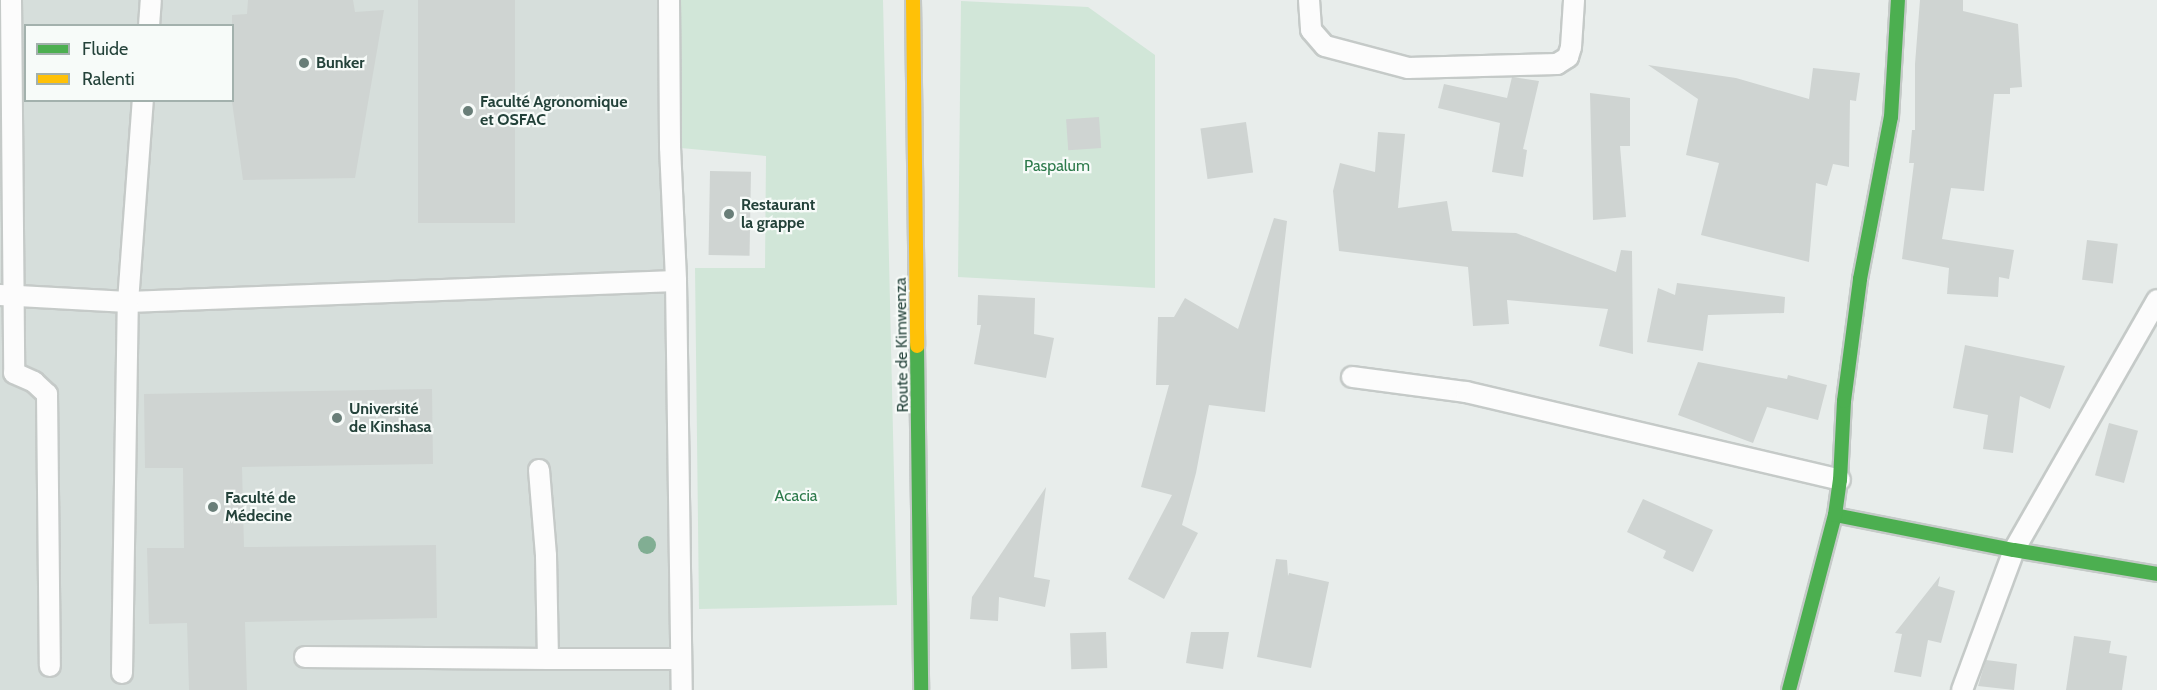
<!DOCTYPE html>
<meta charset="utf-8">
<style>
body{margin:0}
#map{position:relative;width:2157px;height:690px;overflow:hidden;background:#e8edeb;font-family:Cabin,sans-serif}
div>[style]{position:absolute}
.built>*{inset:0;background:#d6dedb}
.green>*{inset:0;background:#d1e6d8}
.building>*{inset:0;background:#cfd4d2;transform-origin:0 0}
.roads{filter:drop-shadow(2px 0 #c5cac8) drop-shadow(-2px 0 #c5cac8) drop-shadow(0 2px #c5cac8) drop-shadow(0 -2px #c5cac8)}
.lane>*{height:20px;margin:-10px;padding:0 10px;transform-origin:10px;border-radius:10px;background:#fcfcfc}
.fast>*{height:14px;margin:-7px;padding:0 7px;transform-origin:7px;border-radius:7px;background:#4caf50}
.slow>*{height:14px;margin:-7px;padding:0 7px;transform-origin:7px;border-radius:7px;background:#ffc107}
.trees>*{width:18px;height:18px;margin:-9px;border-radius:50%;background:#81ae93}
.dots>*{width:16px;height:16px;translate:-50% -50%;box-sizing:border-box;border:3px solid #f7fbf9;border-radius:50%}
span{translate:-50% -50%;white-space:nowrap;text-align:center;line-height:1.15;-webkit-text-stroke:4.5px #f7fbf9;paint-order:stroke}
.poi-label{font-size:16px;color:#24423a;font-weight:700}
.left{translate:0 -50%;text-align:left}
.park-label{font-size:16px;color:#2d7a4b}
.street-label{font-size:16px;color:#24423a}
.legend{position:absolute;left:24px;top:24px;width:210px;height:78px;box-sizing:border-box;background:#f7fbf9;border:2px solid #a3b1ad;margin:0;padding:8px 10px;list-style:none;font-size:18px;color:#24423a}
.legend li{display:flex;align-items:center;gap:12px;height:30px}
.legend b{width:30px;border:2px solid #a3b1ad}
</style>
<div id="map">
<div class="built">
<i style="clip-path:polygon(evenodd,0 0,669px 0,680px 690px,0 690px,0 0,26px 26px,232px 26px,232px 100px,26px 100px,26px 26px)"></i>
</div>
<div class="green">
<i style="clip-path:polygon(669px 0,883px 0,897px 605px,699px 609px,695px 268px,765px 268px,766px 156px,670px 147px)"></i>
<i style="clip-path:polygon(961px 1px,1088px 7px,1155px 55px,1155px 288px,958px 277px)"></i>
</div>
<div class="building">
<i style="clip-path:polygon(248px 0,353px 0,355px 12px,384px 10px,355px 178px,243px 180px,232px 102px,232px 15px,247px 14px)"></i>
<i style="left:418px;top:0;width:97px;height:223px"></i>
<i style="clip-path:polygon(1920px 0,1963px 0,1963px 11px,2018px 24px,2022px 87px,2010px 88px,2010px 94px,1994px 94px,1984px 191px,1951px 188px,1942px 239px,2014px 250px,2009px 279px,1999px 277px,1998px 297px,1947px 294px,1949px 268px,1902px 259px,1914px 163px,1909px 163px,1912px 130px,1915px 130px,1915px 64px)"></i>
<i style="clip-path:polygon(1648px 65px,1736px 78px,1809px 99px,1813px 68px,1860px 73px,1856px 101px,1850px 100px,1849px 167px,1833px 164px,1827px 186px,1816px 183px,1809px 262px,1701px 235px,1719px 163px,1686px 155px,1698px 99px)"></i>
<i style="clip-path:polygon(1512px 77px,1539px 81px,1523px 149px,1527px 150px,1523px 177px,1492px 172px,1500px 123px,1438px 108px,1444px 84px,1507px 98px)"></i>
<i style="clip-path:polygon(1590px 93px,1630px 98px,1630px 146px,1620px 146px,1626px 217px,1593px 220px)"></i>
<i style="left:1099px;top:117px;width:31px;height:33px;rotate:86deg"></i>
<i style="left:1246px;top:122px;width:51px;height:46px;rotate:82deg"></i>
<i style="clip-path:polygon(1378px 132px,1405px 134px,1398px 208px,1447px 201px,1452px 231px,1516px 233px,1616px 272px,1621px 250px,1632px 251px,1633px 354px,1599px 346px,1608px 309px,1507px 300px,1509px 324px,1473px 326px,1468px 267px,1339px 251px,1333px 191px,1340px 163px,1375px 172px)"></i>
<i style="left:710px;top:171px;width:41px;height:84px;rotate:1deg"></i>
<i style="clip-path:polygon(1274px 218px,1287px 221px,1265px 412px,1209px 405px,1196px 473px,1182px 525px,1198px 533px,1164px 599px,1128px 579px,1172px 495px,1141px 487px,1169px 385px,1156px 385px,1158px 317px,1174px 317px,1185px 298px,1238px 329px)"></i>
<i style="left:2087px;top:240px;width:31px;height:40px;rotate:7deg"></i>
<i style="clip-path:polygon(1677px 283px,1785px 297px,1784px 313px,1708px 315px,1703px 351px,1647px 342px,1658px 288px,1675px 295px)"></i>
<i style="clip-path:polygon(978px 295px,1035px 298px,1034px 334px,1054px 338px,1046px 378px,974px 364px,981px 325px,977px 325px)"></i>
<i style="clip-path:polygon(1965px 345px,2065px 366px,2050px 409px,2020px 396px,2013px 453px,1983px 449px,1988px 415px,1953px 408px)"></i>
<i style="clip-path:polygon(1698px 362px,1787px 379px,1788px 375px,1827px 385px,1818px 420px,1767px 407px,1753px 443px,1678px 415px)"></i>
<i style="clip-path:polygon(432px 389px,433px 464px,242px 467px,244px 547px,436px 545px,437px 618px,245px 622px,247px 690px,189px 690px,187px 623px,149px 624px,147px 548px,184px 548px,183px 468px,145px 468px,144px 394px)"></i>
<i style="left:2109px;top:423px;width:30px;height:54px;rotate:15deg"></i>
<i style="clip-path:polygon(1046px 487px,1034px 577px,1050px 580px,1045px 607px,999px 597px,998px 621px,970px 619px,972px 597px)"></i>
<i style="clip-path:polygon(1643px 499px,1713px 530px,1693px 572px,1663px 558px,1666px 551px,1627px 532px)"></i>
<i style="clip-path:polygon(1276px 559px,1287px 560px,1288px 576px,1289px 573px,1329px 582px,1311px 668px,1257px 657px)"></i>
<i style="clip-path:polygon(1940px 576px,1938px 586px,1955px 591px,1941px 643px,1928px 640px,1921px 677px,1894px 672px,1902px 634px,1895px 633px)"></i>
<i style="left:1106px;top:632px;width:36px;height:36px;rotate:88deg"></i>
<i style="clip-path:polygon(1191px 632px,1229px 632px,1223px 669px,1186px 663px)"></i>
<i style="clip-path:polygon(2074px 636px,2111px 641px,2109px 653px,2127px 656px,2122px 690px,2066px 690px)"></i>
<i style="clip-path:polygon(1986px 660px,2017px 664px,2014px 690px,1978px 686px)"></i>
</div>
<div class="roads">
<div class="lane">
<i style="left:11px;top:0;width:373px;rotate:89.5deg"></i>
<i style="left:14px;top:373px;width:22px;rotate:24deg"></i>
<i style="left:34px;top:382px;width:18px;rotate:43deg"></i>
<i style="left:47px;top:394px;width:272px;rotate:89.4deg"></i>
<i style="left:669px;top:0;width:147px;rotate:89.6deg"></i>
<i style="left:670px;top:147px;width:134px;rotate:87.4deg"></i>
<i style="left:676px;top:281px;width:409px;rotate:89.2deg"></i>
<i style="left:1309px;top:0;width:30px;rotate:86deg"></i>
<i style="left:1311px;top:30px;width:21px;rotate:49deg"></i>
<i style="left:1325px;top:46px;width:86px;rotate:14.8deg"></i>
<i style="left:1408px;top:68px;width:149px;rotate:-1.5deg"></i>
<i style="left:1557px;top:64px;width:13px;rotate:-32deg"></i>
<i style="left:1568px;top:57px;width:10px;rotate:-73deg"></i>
<i style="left:1571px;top:47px;width:47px;rotate:-86.3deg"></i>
<i style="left:149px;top:26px;width:26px;rotate:-86deg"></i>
<i style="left:0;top:295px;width:128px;rotate:3.1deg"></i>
<i style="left:128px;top:302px;width:548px;rotate:-2.19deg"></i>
<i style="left:1352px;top:377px;width:115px;rotate:7.5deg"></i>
<i style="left:1466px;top:392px;width:384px;rotate:13.2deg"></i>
<i style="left:539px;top:470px;width:86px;rotate:85.3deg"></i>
<i style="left:546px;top:556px;width:103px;rotate:88.9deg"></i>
<i style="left:548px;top:659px;width:133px"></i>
<i style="left:305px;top:657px;width:243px;rotate:0.5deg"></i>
<i style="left:122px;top:673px;width:371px;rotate:-89.1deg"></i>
<i style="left:128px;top:302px;width:203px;rotate:-85.8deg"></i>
<i style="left:1962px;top:690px;width:149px;rotate:-69.6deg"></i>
<i style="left:2014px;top:550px;width:288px;rotate:-60.2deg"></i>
</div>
<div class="fast">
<i style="left:917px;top:346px;width:344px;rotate:89.3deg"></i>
<i style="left:1835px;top:515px;width:182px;rotate:11.1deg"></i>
<i style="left:2014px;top:550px;width:145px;rotate:9.5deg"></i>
<i style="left:1789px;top:690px;width:181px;rotate:-75.3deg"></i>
<i style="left:1835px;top:515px;width:35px;rotate:-82deg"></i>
<i style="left:1840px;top:480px;width:79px;rotate:-87.1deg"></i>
<i style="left:1844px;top:401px;width:123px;rotate:-82.5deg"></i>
<i style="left:1860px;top:279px;width:165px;rotate:-79.2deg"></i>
<i style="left:1891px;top:117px;width:117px;rotate:-86.6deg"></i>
</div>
<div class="slow">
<i style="left:913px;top:0;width:346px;rotate:89.3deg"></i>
</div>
</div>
<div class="trees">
<i style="left:647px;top:545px"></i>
</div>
<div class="dots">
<i style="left:304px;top:63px;background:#697e78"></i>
<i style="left:468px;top:111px;background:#697e78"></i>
<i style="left:729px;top:214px;background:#697e78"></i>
<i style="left:337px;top:418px;background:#697e78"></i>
<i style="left:213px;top:507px;background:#697e78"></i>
</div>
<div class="poi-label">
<span class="left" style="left:316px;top:63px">Bunker</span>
<span class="left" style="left:480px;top:111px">Faculté Agronomique<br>et OSFAC</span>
<span class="left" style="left:741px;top:214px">Restaurant<br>la grappe</span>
<span class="left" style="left:349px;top:418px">Université<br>de Kinshasa</span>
<span class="left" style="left:225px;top:507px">Faculté de<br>Médecine</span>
</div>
<div class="park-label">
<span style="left:1057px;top:166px">Paspalum</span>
<span style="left:796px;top:496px">Acacia</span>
</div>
<div class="street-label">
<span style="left:902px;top:345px;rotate:-91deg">Route de Kimwenza</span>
</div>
<ul class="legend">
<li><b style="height:8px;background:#4caf50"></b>Fluide</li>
<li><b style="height:8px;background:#ffc107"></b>Ralenti</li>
</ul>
</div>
